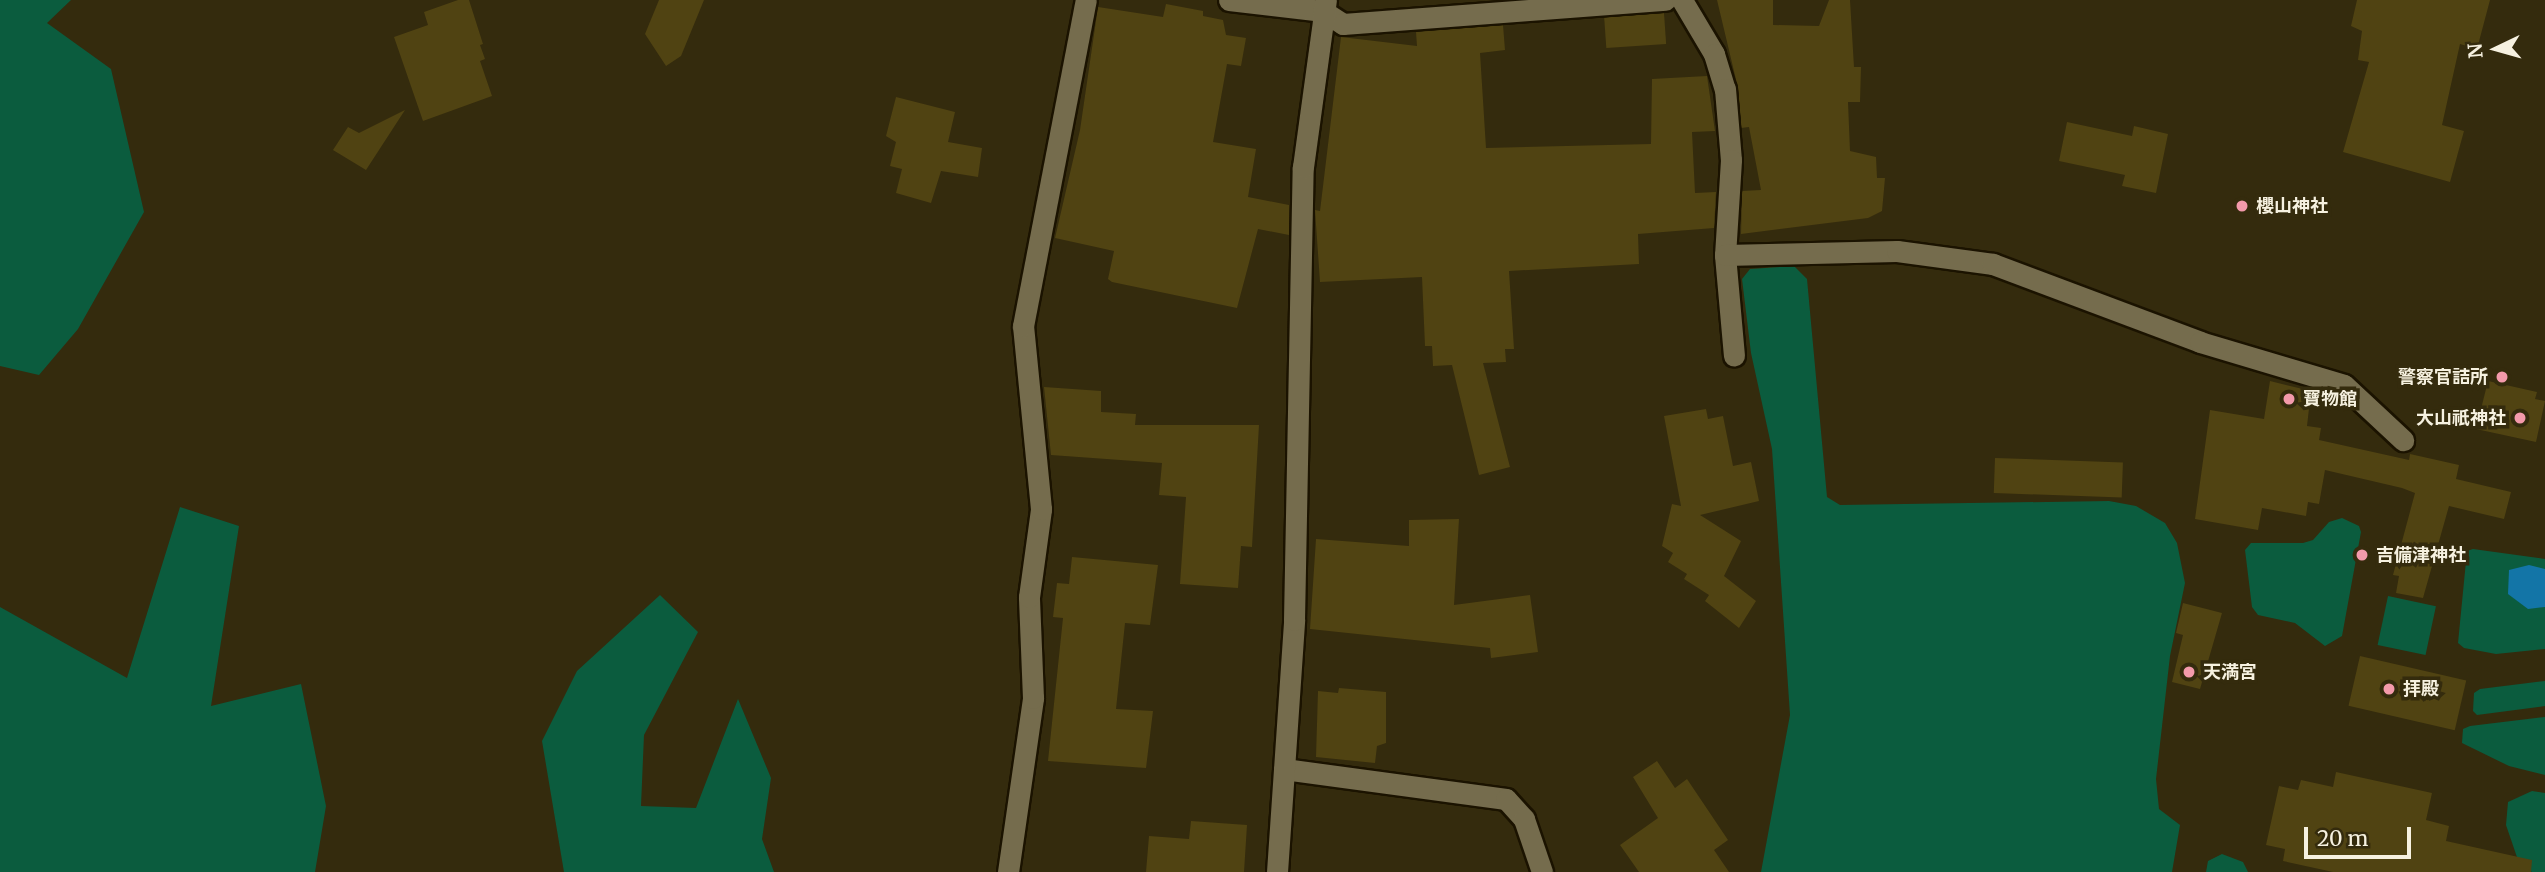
<!DOCTYPE html>
<meta charset="utf-8">
<style>
body{margin:0}
#map{position:relative;width:2545px;height:872px;overflow:hidden;background:#342b0d;font-family:Merriweather,"Noto Sans JP",serif}
div>[style]{position:absolute}
.green>*{inset:0;background:#0b5c3e;transform-origin:0 0}
.water>*{inset:0;background:#1375a7}
.building>*{inset:0;background:#504312;transform-origin:0 0}
.roads{filter:drop-shadow(2px 0 #1b1300) drop-shadow(-2px 0 #1b1300) drop-shadow(0 2px #1b1300) drop-shadow(0 -2px #1b1300)}
.street>*{height:21px;margin:-10.5px;padding:0 10.5px;transform-origin:10.5px;border-radius:10.5px;background:#756c4d}
.dots>*{width:19px;height:19px;translate:-50% -50%;box-sizing:border-box;border:4px solid #342b0d;border-radius:50%}
span{translate:-50% -50%;white-space:nowrap;text-align:center;line-height:1.15;-webkit-text-stroke:7px #342b0d;paint-order:stroke}
.poi-label{font-size:18px;color:#f6f1e0;font-weight:700}
.left{translate:0 -50%;text-align:left}
.right{translate:-100% -50%;text-align:right}
.north{position:absolute;left:2461px;top:14px;width:70px;height:70px;-webkit-text-stroke:5px #342b0d;paint-order:stroke;rotate:265deg;font-size:19px;font-weight:700;line-height:28px;text-align:center;color:#f6f1e0}
.north::after{content:'';display:block;margin:auto;width:24px;height:32px;background:#f6f1e0;clip-path:polygon(50% 0,100% 100%,50% 72%,0 100%)}
.scale{position:absolute;left:2304px;top:827px;width:107px;height:32px;box-sizing:border-box;border:4px solid #f6f1e0;border-top:0;padding-left:9px;font-size:21px;line-height:24px;white-space:nowrap;color:#f6f1e0;-webkit-text-stroke:5px #342b0d;paint-order:stroke}
</style>
<div id="map">
<div class="green">
<i style="clip-path:polygon(0 0,71px 0,47px 23px,111px 69px,144px 212px,78px 329px,39px 375px,0 366px)"></i>
<i style="clip-path:polygon(1794px 266px,1807px 279px,1827px 497px,1840px 505px,2109px 501px,2136px 506px,2165px 523px,2177px 543px,2185px 583px,2170px 656px,2156px 779px,2159px 809px,2180px 825px,2172px 872px,1761px 872px,1790px 715px,1772px 449px,1751px 353px,1742px 279px,1750px 269px)"></i>
<i style="clip-path:polygon(180px 507px,239px 526px,211px 706px,301px 684px,326px 806px,315px 872px,0 872px,0 607px,127px 678px)"></i>
<i style="clip-path:polygon(2342px 518px,2359px 526px,2361px 532px,2342px 636px,2325px 646px,2295px 623px,2258px 615px,2252px 607px,2245px 550px,2251px 543px,2303px 543px,2313px 540px,2329px 522px)"></i>
<i style="clip-path:polygon(2473px 549px,2545px 559px,2545px 649px,2496px 654px,2464px 648px,2458px 643px,2467px 551px)"></i>
<i style="clip-path:polygon(660px 595px,698px 632px,644px 735px,641px 806px,696px 808px,738px 699px,771px 778px,762px 839px,774px 872px,564px 872px,542px 741px,577px 671px)"></i>
<i style="left:2388px;top:596px;width:49px;height:50px;rotate:12deg"></i>
<i style="clip-path:polygon(2545px 681px,2545px 706px,2477px 715px,2473px 711px,2474px 693px,2480px 689px)"></i>
<i style="clip-path:polygon(2545px 717px,2545px 775px,2509px 766px,2462px 743px,2463px 729px,2470px 726px)"></i>
<i style="clip-path:polygon(2532px 791px,2545px 793px,2545px 872px,2532px 872px,2519px 863px,2506px 825px,2508px 802px)"></i>
<i style="clip-path:polygon(2222px 854px,2243px 862px,2248px 872px,2206px 872px,2208px 861px)"></i>
</div>
<div class="water">
<i style="clip-path:polygon(2529px 565px,2545px 569px,2545px 607px,2528px 609px,2508px 594px,2509px 570px)"></i>
</div>
<div class="building">
<i style="clip-path:polygon(458px 0,469px 0,483px 44px,480px 45px,485px 59px,480px 61px,492px 96px,423px 121px,394px 37px,428px 25px,424px 12px)"></i>
<i style="clip-path:polygon(659px 0,704px 0,681px 56px,666px 66px,645px 34px)"></i>
<i style="clip-path:polygon(1717px 0,1773px 0,1773px 25px,1819px 26px,1829px 0,1850px 0,1854px 67px,1861px 67px,1860px 102px,1848px 102px,1850px 151px,1876px 157px,1877px 178px,1885px 178px,1882px 211px,1868px 218px,1741px 234px,1742px 191px,1761px 190px,1749px 127px,1741px 128px,1738px 88px)"></i>
<i style="clip-path:polygon(2357px 0,2490px 0,2477px 49px,2460px 44px,2442px 125px,2464px 131px,2450px 182px,2343px 152px,2369px 62px,2358px 60px,2362px 31px,2351px 26px)"></i>
<i style="clip-path:polygon(1166px 4px,1203px 11px,1203px 16px,1223px 20px,1226px 35px,1246px 38px,1241px 66px,1227px 64px,1213px 142px,1256px 149px,1248px 197px,1289px 205px,1289px 235px,1258px 229px,1237px 308px,1112px 282px,1108px 279px,1114px 251px,1055px 238px,1080px 130px,1098px 7px,1163px 17px)"></i>
<i style="left:1664px;top:13px;width:31px;height:60px;rotate:86deg"></i>
<i style="clip-path:polygon(1503px 25px,1505px 50px,1480px 53px,1486px 148px,1651px 144px,1652px 79px,1707px 76px,1715px 131px,1692px 132px,1695px 193px,1716px 192px,1714px 228px,1638px 234px,1639px 264px,1509px 271px,1514px 349px,1505px 349px,1506px 362px,1483px 363px,1510px 467px,1479px 475px,1452px 365px,1433px 366px,1432px 346px,1425px 346px,1422px 277px,1320px 282px,1315px 210px,1320px 211px,1341px 37px,1417px 46px,1416px 32px)"></i>
<i style="clip-path:polygon(896px 97px,955px 112px,948px 142px,982px 148px,978px 177px,941px 171px,931px 203px,896px 193px,902px 169px,890px 166px,896px 142px,886px 136px)"></i>
<i style="clip-path:polygon(405px 110px,366px 170px,333px 150px,348px 127px,359px 133px)"></i>
<i style="clip-path:polygon(2067px 122px,2132px 136px,2134px 126px,2168px 134px,2156px 193px,2122px 186px,2125px 175px,2059px 161px)"></i>
<i style="clip-path:polygon(2270px 381px,2311px 391px,2307px 426px,2321px 428px,2319px 440px,2409px 460px,2410px 454px,2459px 465px,2456px 479px,2511px 492px,2504px 519px,2449px 506px,2423px 598px,2396px 593px,2399px 576px,2393px 575px,2415px 493px,2402px 488px,2325px 470px,2319px 504px,2308px 502px,2306px 516px,2262px 508px,2258px 530px,2195px 519px,2210px 410px,2264px 419px)"></i>
<i style="clip-path:polygon(2488px 381px,2537px 392px,2535px 399px,2545px 401px,2536px 442px,2476px 429px)"></i>
<i style="clip-path:polygon(1044px 387px,1101px 391px,1101px 412px,1136px 414px,1135px 425px,1259px 425px,1252px 547px,1241px 546px,1238px 588px,1180px 584px,1186px 497px,1159px 495px,1162px 463px,1051px 455px)"></i>
<i style="clip-path:polygon(1706px 409px,1708px 419px,1723px 416px,1733px 466px,1751px 462px,1759px 501px,1700px 515px,1741px 541px,1724px 576px,1756px 601px,1739px 628px,1705px 601px,1709px 595px,1684px 579px,1687px 574px,1668px 562px,1673px 553px,1662px 546px,1672px 504px,1681px 506px,1664px 416px)"></i>
<i style="left:1995px;top:458px;width:128px;height:35px;rotate:2deg"></i>
<i style="clip-path:polygon(1459px 519px,1454px 605px,1530px 595px,1538px 652px,1491px 658px,1490px 648px,1310px 629px,1316px 539px,1409px 546px,1409px 520px)"></i>
<i style="clip-path:polygon(1072px 557px,1158px 565px,1150px 625px,1125px 623px,1116px 709px,1153px 711px,1146px 768px,1048px 761px,1063px 618px,1053px 617px,1057px 583px,1069px 584px)"></i>
<i style="clip-path:polygon(2183px 603px,2222px 613px,2200px 689px,2172px 682px,2183px 635px,2176px 633px)"></i>
<i style="left:2360px;top:656px;width:109px;height:51px;rotate:13deg"></i>
<i style="clip-path:polygon(1339px 688px,1386px 692px,1386px 743px,1377px 746px,1375px 763px,1316px 757px,1318px 691px,1338px 693px)"></i>
<i style="clip-path:polygon(1657px 761px,1675px 788px,1687px 779px,1728px 840px,1714px 850px,1729px 872px,1639px 872px,1620px 845px,1658px 818px,1633px 777px)"></i>
<i style="clip-path:polygon(2336px 772px,2432px 793px,2426px 820px,2449px 826px,2446px 841px,2532px 860px,2531px 872px,2333px 872px,2283px 861px,2285px 849px,2266px 845px,2279px 786px,2298px 790px,2301px 780px,2333px 787px)"></i>
<i style="clip-path:polygon(1191px 821px,1247px 825px,1244px 872px,1146px 872px,1149px 836px,1189px 839px)"></i>
</div>
<div class="roads">
<div class="street">
<i style="left:1229px;top:0;width:95px;rotate:6.7deg"></i>
<i style="left:1323px;top:11px;width:24px;rotate:33deg"></i>
<i style="left:1343px;top:24px;width:323px;rotate:-4.3deg"></i>
<i style="left:1682px;top:0;width:63px;rotate:59.3deg"></i>
<i style="left:1714px;top:54px;width:37px;rotate:73deg"></i>
<i style="left:1725px;top:89px;width:71px;rotate:85.2deg"></i>
<i style="left:1731px;top:160px;width:95px;rotate:93.6deg"></i>
<i style="left:1725px;top:255px;width:101px;rotate:84.9deg"></i>
<i style="left:1725px;top:255px;width:172px;rotate:-1.3deg"></i>
<i style="left:1897px;top:251px;width:97px;rotate:7.7deg"></i>
<i style="left:1993px;top:264px;width:221px;rotate:20.6deg"></i>
<i style="left:2200px;top:342px;width:150px;rotate:16.6deg"></i>
<i style="left:2344px;top:385px;width:81px;rotate:43deg"></i>
<i style="left:1284px;top:769px;width:224px;rotate:7.7deg"></i>
<i style="left:1506px;top:799px;width:27px;rotate:48deg"></i>
<i style="left:1524px;top:819px;width:56px;rotate:71.2deg"></i>
<i style="left:1008px;top:872px;width:176px;rotate:-81.8deg"></i>
<i style="left:1033px;top:698px;width:101px;rotate:-92.3deg"></i>
<i style="left:1029px;top:597px;width:89px;rotate:-82.2deg"></i>
<i style="left:1041px;top:509px;width:184px;rotate:-95.6deg"></i>
<i style="left:1023px;top:326px;width:332px;rotate:-79.1deg"></i>
<i style="left:1277px;top:872px;width:253px;rotate:-86.1deg"></i>
<i style="left:1294px;top:620px;width:453px;rotate:-88.9deg"></i>
<i style="left:1303px;top:167px;width:169px;rotate:-82.2deg"></i>
</div>
</div>
<div class="dots">
<i style="left:2242px;top:206px;background:#f39aab"></i>
<i style="left:2502px;top:377px;background:#f39aab"></i>
<i style="left:2289px;top:399px;background:#f39aab"></i>
<i style="left:2520px;top:418px;background:#f39aab"></i>
<i style="left:2362px;top:555px;background:#f39aab"></i>
<i style="left:2189px;top:672px;background:#f39aab"></i>
<i style="left:2389px;top:689px;background:#f39aab"></i>
</div>
<div class="poi-label">
<span class="left" style="left:2256px;top:206px">櫻山神社</span>
<span class="right" style="left:2488px;top:377px">警察官詰所</span>
<span class="left" style="left:2303px;top:399px">寶物館</span>
<span class="right" style="left:2506px;top:418px">大山祇神社</span>
<span class="left" style="left:2376px;top:555px">吉備津神社</span>
<span class="left" style="left:2203px;top:672px">天満宮</span>
<span class="left" style="left:2403px;top:689px">拝殿</span>
</div>
<div class="north">N</div>
<div class="scale">20 m</div>
</div>
